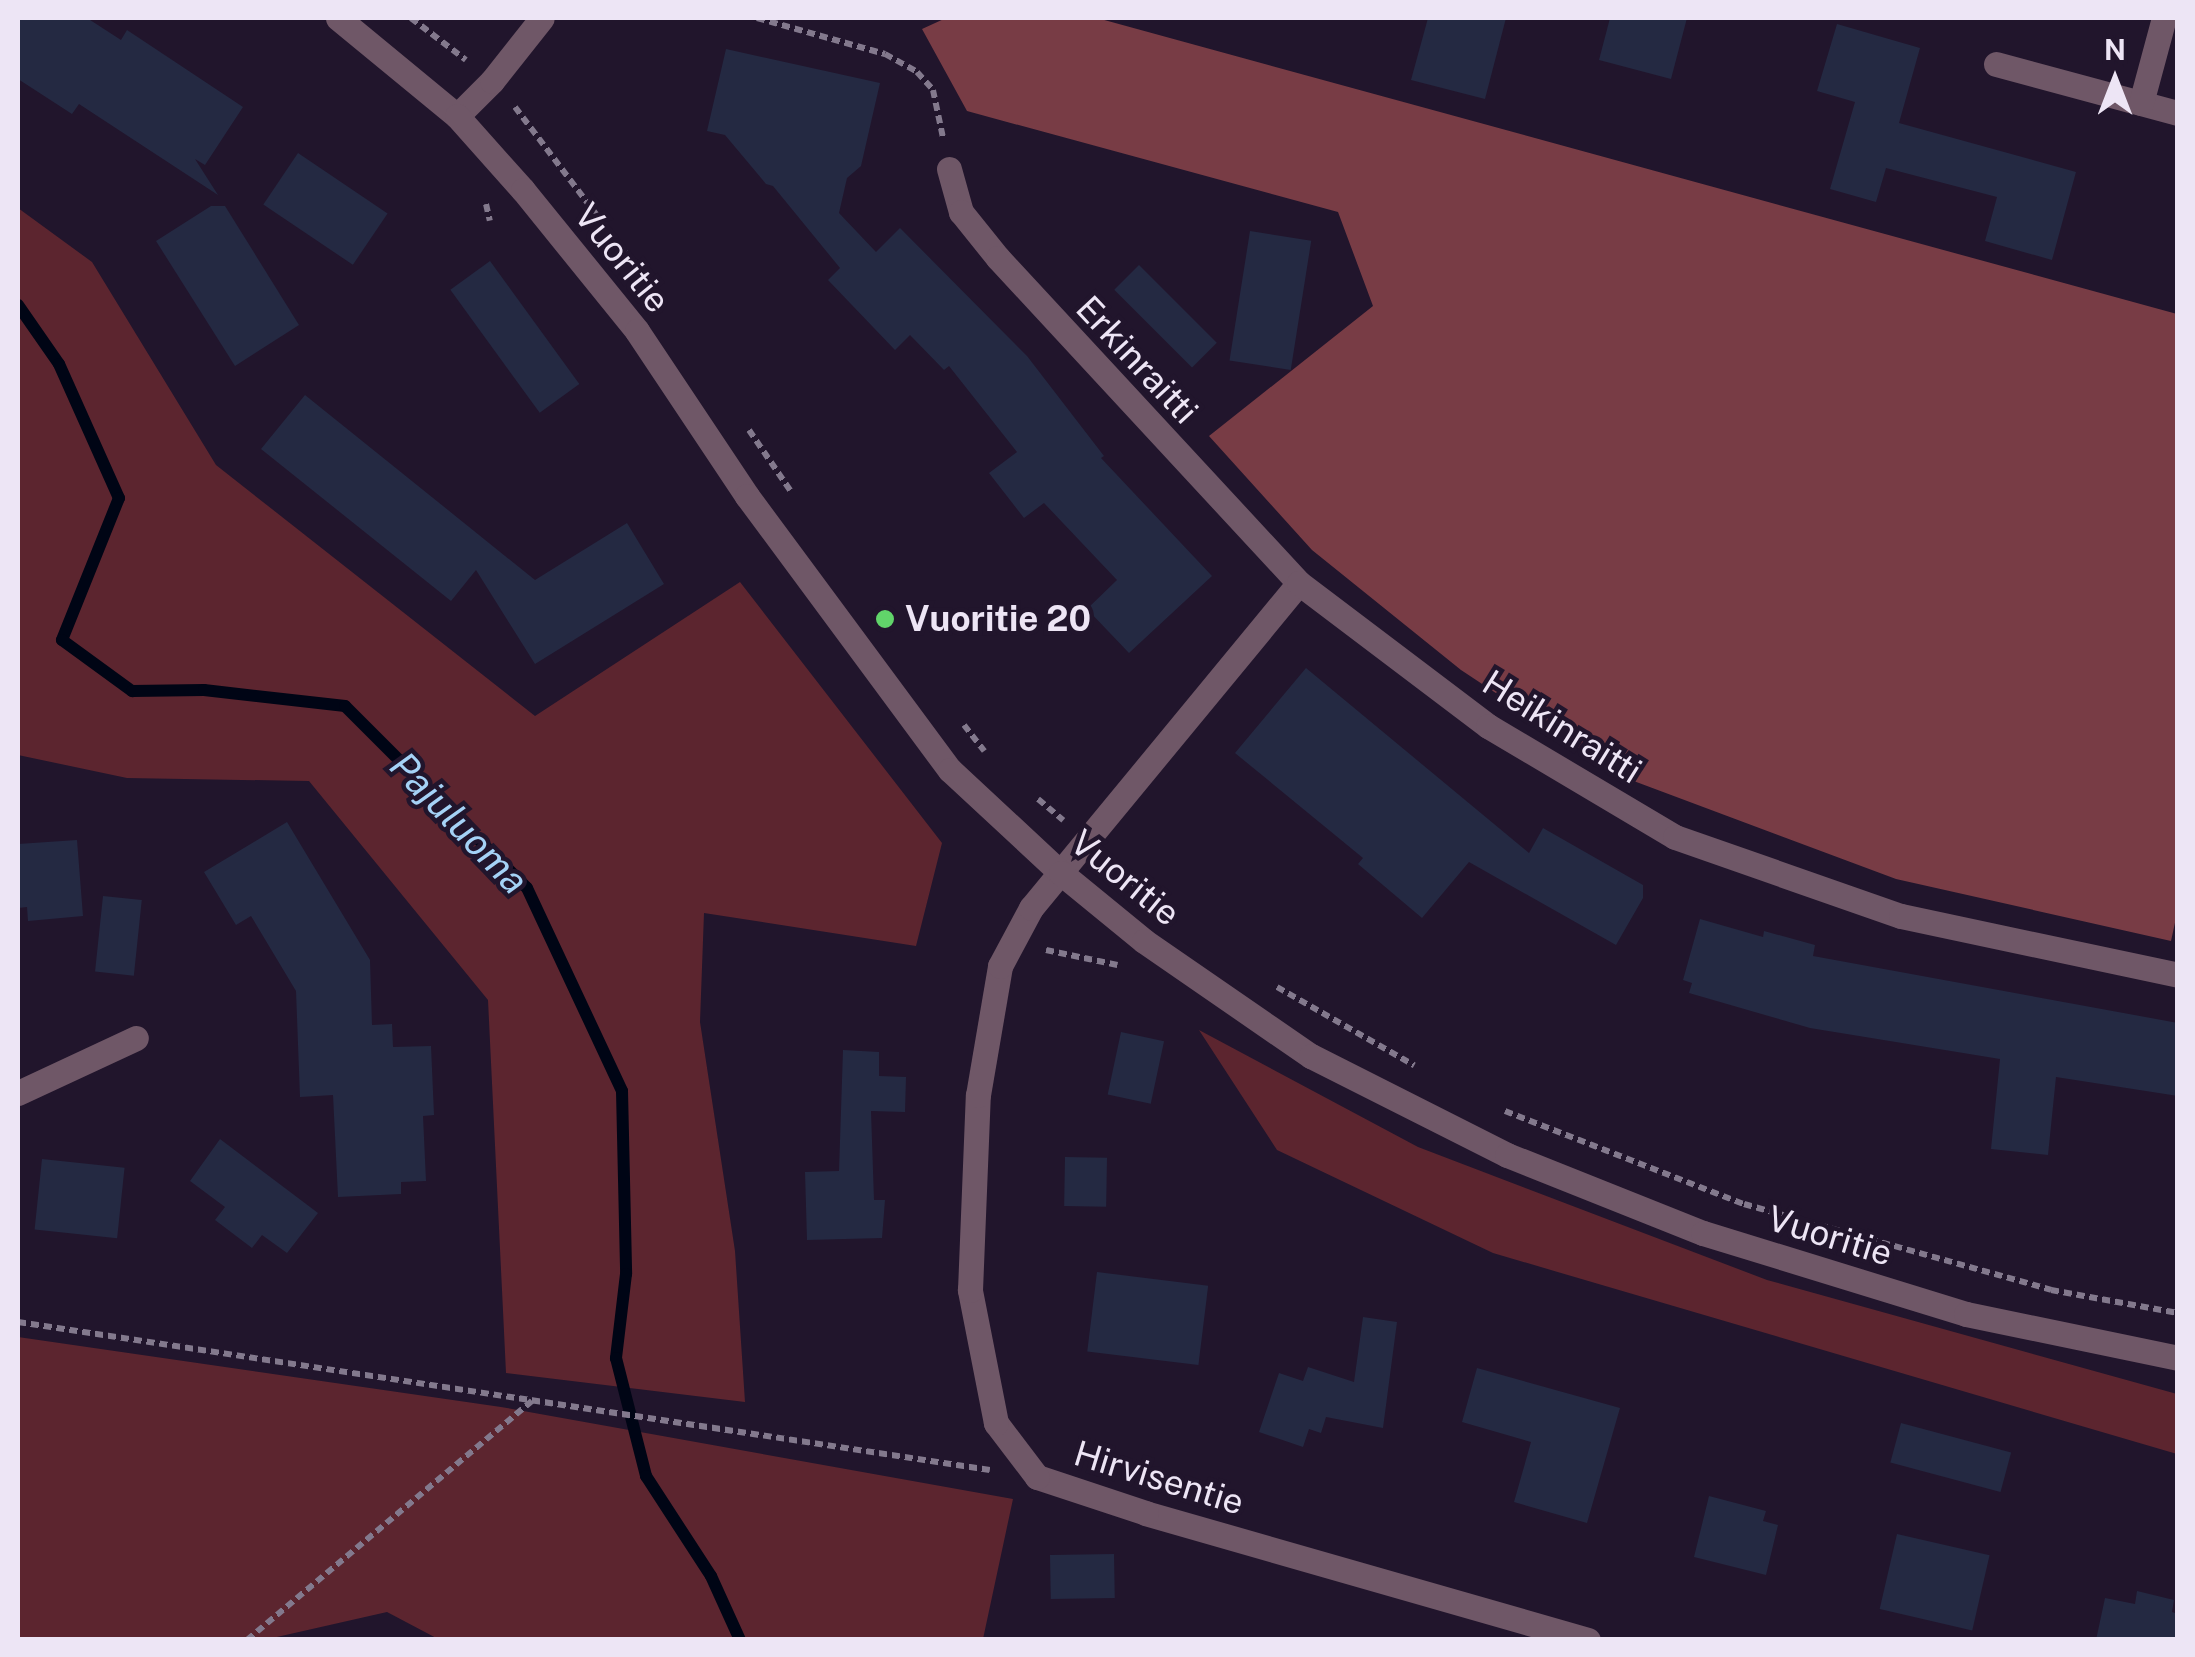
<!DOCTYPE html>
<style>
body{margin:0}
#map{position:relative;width:2195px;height:1657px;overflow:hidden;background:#21152c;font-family:"Public Sans",sans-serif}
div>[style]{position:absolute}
.green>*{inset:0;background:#5c252f}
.forest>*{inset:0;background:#783c45}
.stream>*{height:12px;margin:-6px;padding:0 6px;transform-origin:6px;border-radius:6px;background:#000515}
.building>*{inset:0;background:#242942;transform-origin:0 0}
.path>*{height:6px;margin-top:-3px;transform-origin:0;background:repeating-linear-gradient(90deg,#83798d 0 8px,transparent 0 13px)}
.minor>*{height:25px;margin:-12.5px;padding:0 12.5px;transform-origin:12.5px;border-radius:12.5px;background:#6f5767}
.tertiary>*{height:25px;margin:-12.5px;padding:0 12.5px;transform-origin:12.5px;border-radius:12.5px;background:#6f5767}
.dots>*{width:28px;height:28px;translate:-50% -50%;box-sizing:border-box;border:5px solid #21152c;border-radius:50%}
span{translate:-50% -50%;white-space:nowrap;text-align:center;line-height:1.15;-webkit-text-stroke:9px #21152c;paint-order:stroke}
.street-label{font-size:35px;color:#ede5f5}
.poi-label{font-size:35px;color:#ede5f5;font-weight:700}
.left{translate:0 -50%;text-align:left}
.water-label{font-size:38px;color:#a5d2f6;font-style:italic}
.frame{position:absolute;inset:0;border:20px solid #ede5f5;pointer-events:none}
.north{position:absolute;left:2065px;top:30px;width:100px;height:100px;-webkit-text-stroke:8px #21152c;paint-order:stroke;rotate:0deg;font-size:28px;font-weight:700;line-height:40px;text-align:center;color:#ede5f5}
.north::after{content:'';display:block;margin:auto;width:35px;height:45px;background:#ede5f5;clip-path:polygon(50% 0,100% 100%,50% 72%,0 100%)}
</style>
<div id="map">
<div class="green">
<i style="clip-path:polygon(18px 208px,92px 262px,216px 465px,535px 716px,740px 582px,942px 843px,916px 946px,704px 913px,700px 1022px,735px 1251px,745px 1402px,506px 1373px,488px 1000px,309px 781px,127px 778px,18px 755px)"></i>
<i style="clip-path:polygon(1199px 1030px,1418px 1147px,1767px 1280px,2177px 1394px,2177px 1454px,1493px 1253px,1277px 1150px)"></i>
<i style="clip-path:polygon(18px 1337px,501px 1407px,1013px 1499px,983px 1639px,440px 1640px,387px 1612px,268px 1639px,18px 1639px)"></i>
</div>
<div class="forest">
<i style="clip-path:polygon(946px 18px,1097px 18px,2177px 314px,2178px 909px,2171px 941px,1896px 879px,1623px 777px,1461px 670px,1312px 550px,1209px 436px,1373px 306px,1338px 212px,967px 111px,922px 29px)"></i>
</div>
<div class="stream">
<i style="left:18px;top:305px;width:72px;rotate:55.2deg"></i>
<i style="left:59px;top:364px;width:147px;rotate:65.9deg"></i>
<i style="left:119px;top:498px;width:153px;rotate:111.9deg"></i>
<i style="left:62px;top:640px;width:87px;rotate:36.1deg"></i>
<i style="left:132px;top:691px;width:72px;rotate:-0.8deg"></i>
<i style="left:204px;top:690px;width:142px;rotate:6.5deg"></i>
<i style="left:345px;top:706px;width:257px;rotate:45deg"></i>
<i style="left:527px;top:888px;width:224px;rotate:64.9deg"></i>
<i style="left:622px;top:1091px;width:183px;rotate:88.7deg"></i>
<i style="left:626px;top:1274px;width:85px;rotate:96.8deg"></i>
<i style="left:616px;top:1358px;width:122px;rotate:75.7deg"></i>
<i style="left:646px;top:1476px;width:119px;rotate:57deg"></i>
<i style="left:711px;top:1576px;width:70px;rotate:65.6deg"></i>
</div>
<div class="building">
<i style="clip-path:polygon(18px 18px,87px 18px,121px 40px,127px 30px,243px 107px,205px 165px,195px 159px,218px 195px,79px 104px,72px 114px,18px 79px)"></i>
<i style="clip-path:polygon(1428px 18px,1506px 18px,1485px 99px,1411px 80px)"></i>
<i style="clip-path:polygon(1610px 18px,1687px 18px,1671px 79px,1599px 60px)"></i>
<i style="clip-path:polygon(1837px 24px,1920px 48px,1899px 123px,2076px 172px,2052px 260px,1985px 241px,1997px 197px,1886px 168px,1876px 202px,1830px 189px,1855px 102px,1817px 91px)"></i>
<i style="clip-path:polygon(726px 49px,880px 83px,861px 166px,847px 178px,839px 213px,876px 252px,900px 228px,1027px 356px,1104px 456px,1101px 458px,1212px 576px,1129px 653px,1087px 609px,1117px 580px,1044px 503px,1024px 518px,989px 473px,1017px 452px,949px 366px,944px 370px,910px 335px,895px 350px,828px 280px,840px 268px,773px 186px,766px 184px,725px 135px,707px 131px)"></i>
<i style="left:298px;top:153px;width:108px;height:62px;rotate:34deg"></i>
<i style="clip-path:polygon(211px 206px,225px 206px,299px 325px,235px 366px,156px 241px)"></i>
<i style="left:1250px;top:231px;width:62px;height:131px;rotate:9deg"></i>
<i style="left:490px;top:261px;width:152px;height:49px;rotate:54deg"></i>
<i style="left:1139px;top:265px;width:110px;height:35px;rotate:45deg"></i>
<i style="clip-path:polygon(305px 395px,535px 580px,627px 523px,664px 584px,535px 664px,476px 570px,451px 601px,261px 449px)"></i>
<i style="clip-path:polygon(1306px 668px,1529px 853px,1543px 828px,1643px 885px,1643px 898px,1616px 945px,1469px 862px,1422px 918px,1358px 864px,1363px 858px,1235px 753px)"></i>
<i style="clip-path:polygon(287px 822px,370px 960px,372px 1025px,392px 1024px,393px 1047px,431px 1046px,434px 1115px,423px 1116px,426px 1181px,401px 1182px,401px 1194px,338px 1197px,333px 1095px,300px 1097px,296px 991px,251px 916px,236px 925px,204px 872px)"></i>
<i style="clip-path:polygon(77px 840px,83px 916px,28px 921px,27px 907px,18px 908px,18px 844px)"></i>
<i style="left:103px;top:896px;width:39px;height:76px;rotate:6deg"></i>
<i style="clip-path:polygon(1700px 919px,1763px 937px,1764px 931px,1815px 945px,1813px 956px,2178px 1023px,2178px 1096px,2056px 1077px,2048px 1155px,1991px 1149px,2000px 1059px,1810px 1028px,1689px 993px,1692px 983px,1683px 980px)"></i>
<i style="left:1121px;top:1032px;width:44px;height:64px;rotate:12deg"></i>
<i style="clip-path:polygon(843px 1050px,879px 1052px,879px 1076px,906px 1077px,905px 1112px,871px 1111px,874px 1200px,885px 1200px,882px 1238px,807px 1240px,805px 1172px,839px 1171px)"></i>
<i style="clip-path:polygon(220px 1139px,318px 1213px,287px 1253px,262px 1235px,252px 1248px,215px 1220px,225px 1207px,190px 1181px)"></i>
<i style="left:1065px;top:1157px;width:42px;height:49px;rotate:1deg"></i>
<i style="left:42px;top:1159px;width:83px;height:71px;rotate:6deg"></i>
<i style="left:1097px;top:1272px;width:112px;height:80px;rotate:7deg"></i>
<i style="clip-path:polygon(1363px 1317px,1397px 1322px,1383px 1428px,1326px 1417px,1321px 1433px,1309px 1429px,1303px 1447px,1259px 1432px,1279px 1373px,1303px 1381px,1308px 1367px,1354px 1382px)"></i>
<i style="clip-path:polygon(1477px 1368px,1620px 1408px,1587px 1523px,1514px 1502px,1531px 1442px,1462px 1422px)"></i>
<i style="left:1901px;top:1423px;width:114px;height:41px;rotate:15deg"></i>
<i style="clip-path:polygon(1709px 1496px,1766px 1511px,1763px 1521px,1778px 1525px,1766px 1575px,1694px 1557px)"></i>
<i style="left:1897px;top:1534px;width:95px;height:77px;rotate:13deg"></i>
<i style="left:1114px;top:1554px;width:44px;height:64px;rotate:89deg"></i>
<i style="clip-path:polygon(2137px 1591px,2174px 1600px,2172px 1612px,2178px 1614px,2178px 1640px,2096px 1640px,2105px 1598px,2135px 1604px)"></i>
</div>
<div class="path">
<i style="left:411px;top:18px;width:69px;rotate:37.4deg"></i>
<i style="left:757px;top:18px;width:133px;rotate:15.7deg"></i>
<i style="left:885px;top:54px;width:37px;rotate:29deg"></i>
<i style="left:917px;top:72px;width:24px;rotate:48deg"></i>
<i style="left:933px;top:90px;width:49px;rotate:78.2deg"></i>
<i style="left:515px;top:107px;width:237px;rotate:52.9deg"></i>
<i style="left:486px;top:204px;width:17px;rotate:77deg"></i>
<i style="left:749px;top:430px;width:73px;rotate:55.7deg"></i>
<i style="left:964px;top:725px;width:33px;rotate:52deg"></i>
<i style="left:1038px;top:799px;width:33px;rotate:40deg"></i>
<i style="left:1110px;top:861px;width:37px;rotate:43deg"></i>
<i style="left:1046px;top:950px;width:73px;rotate:11.9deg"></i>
<i style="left:1277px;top:987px;width:158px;rotate:29.7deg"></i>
<i style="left:1505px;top:1111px;width:256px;rotate:21.3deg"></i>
<i style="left:1744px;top:1204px;width:319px;rotate:15.6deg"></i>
<i style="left:2051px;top:1290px;width:129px;rotate:10.3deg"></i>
<i style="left:18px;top:1322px;width:983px;rotate:8.66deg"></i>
<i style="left:247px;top:1640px;width:372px;rotate:-40deg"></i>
</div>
<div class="minor">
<i style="left:1996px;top:64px;width:188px;rotate:15.1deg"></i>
<i style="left:2141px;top:103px;width:88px;rotate:-74.9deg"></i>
<i style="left:457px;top:116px;width:49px;rotate:-45deg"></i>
<i style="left:492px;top:81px;width:80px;rotate:-51.6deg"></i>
<i style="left:949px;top:169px;width:45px;rotate:74.4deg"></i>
<i style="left:961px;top:212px;width:59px;rotate:51.2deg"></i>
<i style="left:998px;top:258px;width:443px;rotate:47.2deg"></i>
<i style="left:18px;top:1093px;width:130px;rotate:-25deg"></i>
<i style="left:1588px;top:1640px;width:460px;rotate:-164deg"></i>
<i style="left:1146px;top:1513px;width:115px;rotate:-161.7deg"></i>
<i style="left:1037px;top:1477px;width:68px;rotate:-127.2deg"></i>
<i style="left:996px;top:1423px;width:136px;rotate:-101.1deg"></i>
<i style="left:970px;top:1290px;width:195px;rotate:-87.7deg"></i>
<i style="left:978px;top:1095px;width:131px;rotate:-80.3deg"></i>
<i style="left:1000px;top:966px;width:66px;rotate:-61.9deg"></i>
<i style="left:1031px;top:908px;width:421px;rotate:-50.5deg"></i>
<i style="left:1299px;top:583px;width:237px;rotate:37.1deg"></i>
<i style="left:1488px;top:726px;width:217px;rotate:30.7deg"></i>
<i style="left:1675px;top:837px;width:239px;rotate:19.3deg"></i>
<i style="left:1901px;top:916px;width:283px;rotate:12deg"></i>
</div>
<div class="tertiary">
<i style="left:338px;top:18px;width:154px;rotate:39.5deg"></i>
<i style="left:457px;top:116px;width:99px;rotate:48.3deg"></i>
<i style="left:523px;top:190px;width:181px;rotate:51deg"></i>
<i style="left:637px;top:331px;width:198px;rotate:56.3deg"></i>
<i style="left:747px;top:496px;width:341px;rotate:53.5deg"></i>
<i style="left:950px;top:770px;width:151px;rotate:42.9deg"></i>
<i style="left:1061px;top:873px;width:107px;rotate:39.3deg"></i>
<i style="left:1144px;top:941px;width:203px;rotate:34.6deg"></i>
<i style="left:1311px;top:1056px;width:220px;rotate:26.8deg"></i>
<i style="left:1507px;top:1155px;width:211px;rotate:21.7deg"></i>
<i style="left:1703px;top:1233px;width:275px;rotate:17.1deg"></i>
<i style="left:1966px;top:1314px;width:217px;rotate:11.7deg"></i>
</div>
<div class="dots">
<i style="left:885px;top:619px;background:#61d46a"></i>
</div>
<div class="street-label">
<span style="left:622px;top:258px;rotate:51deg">Vuoritie</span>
<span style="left:1137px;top:360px;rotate:47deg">Erkinraitti</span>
<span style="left:1562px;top:727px;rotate:32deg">Heikinraitti</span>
<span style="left:1125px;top:878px;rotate:39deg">Vuoritie</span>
<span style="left:1830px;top:1236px;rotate:17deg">Vuoritie</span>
<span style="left:1159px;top:1478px;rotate:17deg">Hirvisentie</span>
</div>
<div class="poi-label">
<span class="left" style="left:905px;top:619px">Vuoritie 20</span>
</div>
<div class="water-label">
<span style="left:459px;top:823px;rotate:46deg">Pajuluoma</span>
</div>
<div class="frame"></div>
<div class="north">N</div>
</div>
